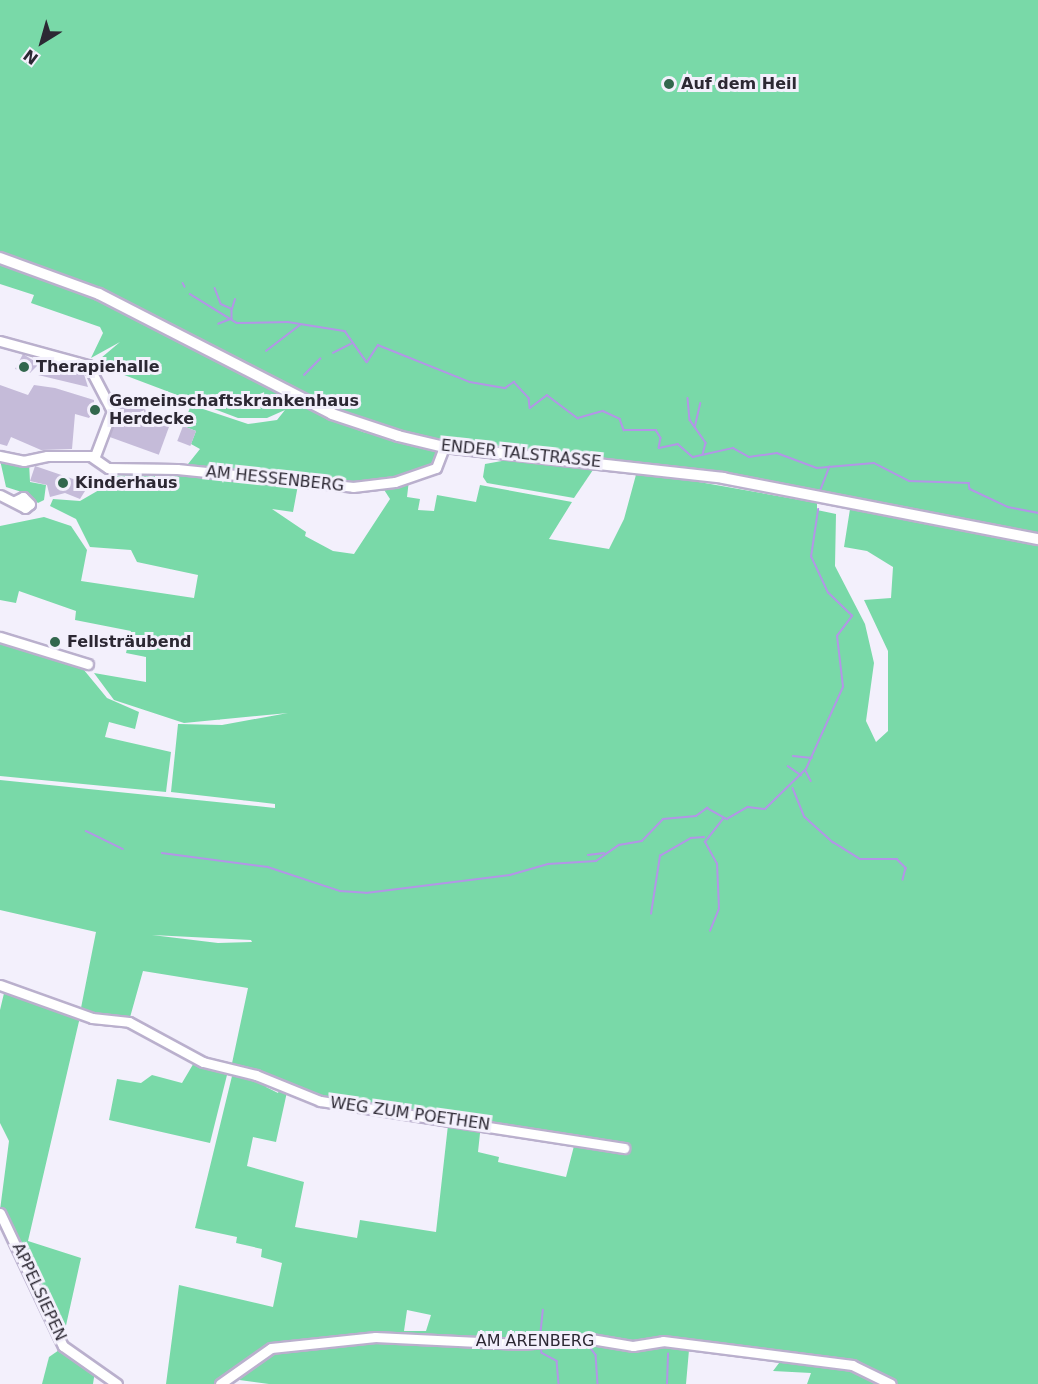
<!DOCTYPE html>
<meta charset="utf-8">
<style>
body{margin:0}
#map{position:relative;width:1038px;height:1384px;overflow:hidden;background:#f3f0fc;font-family:"DejaVu Sans",sans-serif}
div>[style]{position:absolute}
.green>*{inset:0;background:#79d9a8}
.stream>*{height:1.5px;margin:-0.75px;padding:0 0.75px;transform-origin:0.75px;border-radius:0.75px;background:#b395e7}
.building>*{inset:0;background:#c5bbd9;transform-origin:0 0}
.roads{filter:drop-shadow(2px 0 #bab0cd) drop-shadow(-2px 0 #bab0cd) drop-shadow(0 2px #bab0cd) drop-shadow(0 -2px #bab0cd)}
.minor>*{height:9px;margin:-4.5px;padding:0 4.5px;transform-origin:4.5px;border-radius:4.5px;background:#fff}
.major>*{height:10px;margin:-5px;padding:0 5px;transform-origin:5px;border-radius:5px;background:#fff}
.dots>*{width:16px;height:16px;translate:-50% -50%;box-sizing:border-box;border:3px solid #f3f0fc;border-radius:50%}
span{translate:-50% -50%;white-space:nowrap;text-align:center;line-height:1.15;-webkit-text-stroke:6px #f3f0fc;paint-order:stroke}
.poi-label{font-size:16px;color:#2c2833;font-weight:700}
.left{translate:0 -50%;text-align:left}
.street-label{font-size:16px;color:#2c2833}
.north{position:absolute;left:12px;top:12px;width:60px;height:60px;-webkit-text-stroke:4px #f3f0fc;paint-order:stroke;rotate:217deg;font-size:16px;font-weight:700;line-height:24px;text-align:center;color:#2c2833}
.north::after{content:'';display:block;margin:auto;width:21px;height:27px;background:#2c2833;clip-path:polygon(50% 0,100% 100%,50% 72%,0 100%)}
</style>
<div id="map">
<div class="green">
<i style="clip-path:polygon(0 0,1038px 0,1038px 536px,722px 473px,445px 443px,400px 433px,298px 394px,0 254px)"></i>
<i style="clip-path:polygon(0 263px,98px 299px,329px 418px,363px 432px,440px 451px,440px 461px,408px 477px,351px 485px,184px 469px,200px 449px,191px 444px,196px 431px,183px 426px,191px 405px,248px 424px,277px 420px,285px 410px,267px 418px,238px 418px,103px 367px,101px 358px,120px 342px,91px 358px,103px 333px,100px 327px,31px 303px,34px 295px,0 284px)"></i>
<i style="clip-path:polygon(518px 458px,597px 464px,574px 498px,487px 483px,483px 477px,485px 464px)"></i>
<i style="clip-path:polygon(0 460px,29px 462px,30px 482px,46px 485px,44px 500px,38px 503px,28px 494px,6px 487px)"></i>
<i style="clip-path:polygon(evenodd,139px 469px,298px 485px,293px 512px,272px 509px,306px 532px,305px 536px,333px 551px,354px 554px,390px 499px,381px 485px,409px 480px,407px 497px,420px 499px,418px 510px,434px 511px,437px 495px,476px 502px,480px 485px,572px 502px,549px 539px,609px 549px,624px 519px,637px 471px,817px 503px,817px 510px,836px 514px,835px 566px,865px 624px,874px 663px,866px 721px,876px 742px,888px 731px,888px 651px,864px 600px,891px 598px,893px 567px,867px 551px,844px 547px,850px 509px,1038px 540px,1038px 1384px,807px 1384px,811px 1373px,773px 1371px,782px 1359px,715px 1349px,711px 1353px,689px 1350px,686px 1384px,269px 1384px,232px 1379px,277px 1348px,375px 1339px,423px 1344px,425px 1339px,376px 1336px,277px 1345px,219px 1384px,166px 1384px,179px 1285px,273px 1307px,282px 1263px,261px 1257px,262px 1249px,236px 1243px,237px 1237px,195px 1228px,233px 1072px,268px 1082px,266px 1087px,278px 1093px,280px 1088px,287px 1092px,276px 1142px,253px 1137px,247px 1166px,304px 1182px,295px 1227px,357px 1238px,360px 1220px,436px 1232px,448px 1125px,481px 1124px,478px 1152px,499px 1157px,498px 1162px,566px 1177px,575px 1142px,624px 1150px,625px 1146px,498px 1123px,438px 1119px,320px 1100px,231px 1068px,248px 988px,143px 971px,129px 1021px,80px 1013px,96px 932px,0 910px,0 780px,275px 808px,275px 804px,171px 792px,178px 724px,222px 725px,288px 713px,184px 723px,114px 700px,94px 673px,146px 682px,146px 657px,126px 653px,131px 631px,75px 620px,76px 611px,19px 591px,16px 603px,0 600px,0 526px,44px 517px,71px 526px,87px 550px,81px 581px,194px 598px,198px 575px,137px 562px,131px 550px,90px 547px,76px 519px,50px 506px,53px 499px,80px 501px,99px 490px,112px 476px,138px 475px,139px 469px,152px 935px,251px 940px,252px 942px,218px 943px,152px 935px,139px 469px,407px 1310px,431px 1315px,426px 1331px,404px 1331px,407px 1310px)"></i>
<i style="clip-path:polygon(0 638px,79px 664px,107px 698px,139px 712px,135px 729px,109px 722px,105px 737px,171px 752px,166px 792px,0 776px)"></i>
<i style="clip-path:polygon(5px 989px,80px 1017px,28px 1241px,81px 1258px,63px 1339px,0 1210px,9px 1141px,0 1123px,0 1010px)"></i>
<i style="clip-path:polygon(195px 1061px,228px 1071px,210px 1143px,109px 1120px,117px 1079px,141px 1083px,152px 1075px,182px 1083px)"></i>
<i style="clip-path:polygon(62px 1348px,95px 1371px,93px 1384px,42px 1384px,49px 1357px)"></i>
</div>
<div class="stream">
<i style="left:183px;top:283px;width:4px;rotate:63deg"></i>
<i style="left:215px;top:288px;width:17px;rotate:69deg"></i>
<i style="left:221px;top:304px;width:12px;rotate:24deg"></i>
<i style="left:232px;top:309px;width:10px;rotate:90deg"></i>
<i style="left:232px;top:319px;width:14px;rotate:159deg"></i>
<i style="left:190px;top:294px;width:55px;rotate:31.7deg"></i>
<i style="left:237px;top:323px;width:51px;rotate:-1.1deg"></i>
<i style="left:288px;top:322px;width:58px;rotate:9deg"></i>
<i style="left:345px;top:331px;width:38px;rotate:55deg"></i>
<i style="left:367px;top:362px;width:20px;rotate:-57deg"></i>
<i style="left:378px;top:345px;width:99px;rotate:21.9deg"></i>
<i style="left:470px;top:382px;width:36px;rotate:10deg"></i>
<i style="left:505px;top:388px;width:11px;rotate:-34deg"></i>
<i style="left:514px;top:382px;width:22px;rotate:47deg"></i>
<i style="left:529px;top:398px;width:10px;rotate:84deg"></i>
<i style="left:530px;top:408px;width:21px;rotate:-37deg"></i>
<i style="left:547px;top:395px;width:39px;rotate:37deg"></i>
<i style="left:578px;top:418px;width:26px;rotate:-16deg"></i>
<i style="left:603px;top:411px;width:19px;rotate:25deg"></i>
<i style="left:620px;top:419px;width:12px;rotate:70deg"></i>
<i style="left:624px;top:430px;width:32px"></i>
<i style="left:656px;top:430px;width:9px;rotate:58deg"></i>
<i style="left:661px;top:438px;width:10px;rotate:101deg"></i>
<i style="left:659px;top:448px;width:19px;rotate:-12deg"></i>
<i style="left:678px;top:444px;width:20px;rotate:41deg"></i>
<i style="left:693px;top:457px;width:41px;rotate:-12.7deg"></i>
<i style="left:733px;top:448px;width:18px;rotate:29deg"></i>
<i style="left:749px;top:457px;width:28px;rotate:-8deg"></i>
<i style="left:777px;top:453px;width:43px;rotate:20.6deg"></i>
<i style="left:817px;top:468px;width:57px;rotate:-5deg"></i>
<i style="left:874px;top:463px;width:39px;rotate:27deg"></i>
<i style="left:909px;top:481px;width:60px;rotate:1.9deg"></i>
<i style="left:969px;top:483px;width:6px;rotate:81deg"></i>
<i style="left:970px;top:489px;width:42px;rotate:25.3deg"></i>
<i style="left:1008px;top:507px;width:31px;rotate:11deg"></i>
<i style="left:232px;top:309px;width:10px;rotate:-73deg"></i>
<i style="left:266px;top:351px;width:43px;rotate:-37.4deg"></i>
<i style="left:333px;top:353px;width:20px;rotate:-27deg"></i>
<i style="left:304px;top:375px;width:23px;rotate:-45deg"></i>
<i style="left:688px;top:398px;width:22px;rotate:85deg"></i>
<i style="left:690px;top:420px;width:28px;rotate:55deg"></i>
<i style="left:706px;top:443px;width:12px;rotate:104deg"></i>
<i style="left:695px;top:426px;width:23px;rotate:-77deg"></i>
<i style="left:820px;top:491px;width:26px;rotate:-69deg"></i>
<i style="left:793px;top:756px;width:19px;rotate:6deg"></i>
<i style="left:788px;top:766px;width:16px;rotate:35deg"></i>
<i style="left:806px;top:771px;width:11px;rotate:63deg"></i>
<i style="left:793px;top:788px;width:31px;rotate:68deg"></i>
<i style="left:805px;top:817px;width:38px;rotate:42deg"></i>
<i style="left:833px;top:842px;width:32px;rotate:32deg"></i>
<i style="left:860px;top:859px;width:37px"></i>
<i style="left:897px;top:859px;width:13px;rotate:45deg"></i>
<i style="left:906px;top:868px;width:12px;rotate:104deg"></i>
<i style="left:86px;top:831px;width:41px;rotate:25.9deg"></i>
<i style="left:162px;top:853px;width:107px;rotate:7.5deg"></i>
<i style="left:268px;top:867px;width:76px;rotate:18.4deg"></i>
<i style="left:340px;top:891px;width:26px;rotate:4deg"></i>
<i style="left:366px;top:893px;width:145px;rotate:-7.1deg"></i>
<i style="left:510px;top:875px;width:40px;rotate:-16deg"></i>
<i style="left:548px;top:864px;width:48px;rotate:-3.6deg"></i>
<i style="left:596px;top:861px;width:28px;rotate:-35deg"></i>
<i style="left:619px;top:845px;width:23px;rotate:-10deg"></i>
<i style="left:642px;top:841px;width:30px;rotate:-46deg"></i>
<i style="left:663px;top:819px;width:33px;rotate:-5deg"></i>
<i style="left:696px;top:816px;width:14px;rotate:-36deg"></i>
<i style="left:707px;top:808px;width:23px;rotate:29deg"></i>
<i style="left:727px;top:819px;width:24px;rotate:-30deg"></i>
<i style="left:748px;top:807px;width:17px;rotate:7deg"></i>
<i style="left:765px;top:809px;width:57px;rotate:-44.3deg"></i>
<i style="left:806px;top:769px;width:90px;rotate:-65.7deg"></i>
<i style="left:843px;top:687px;width:51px;rotate:-96.7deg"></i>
<i style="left:837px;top:636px;width:25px;rotate:-53deg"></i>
<i style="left:852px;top:616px;width:33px;rotate:-136deg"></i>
<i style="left:828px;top:593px;width:40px;rotate:-115deg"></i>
<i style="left:811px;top:557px;width:48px;rotate:-81.5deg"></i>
<i style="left:588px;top:855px;width:16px;rotate:-7deg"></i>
<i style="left:651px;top:914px;width:59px;rotate:-81.2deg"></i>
<i style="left:660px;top:856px;width:36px;rotate:-30deg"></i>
<i style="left:691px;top:838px;width:13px;rotate:-4deg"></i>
<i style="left:710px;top:931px;width:24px;rotate:-68deg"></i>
<i style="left:719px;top:909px;width:45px;rotate:-92.5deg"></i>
<i style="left:717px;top:864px;width:25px;rotate:-119deg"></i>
<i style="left:705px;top:842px;width:29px;rotate:-52deg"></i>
<i style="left:540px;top:1337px;width:27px;rotate:-84deg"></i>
<i style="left:541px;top:1347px;width:6px;rotate:81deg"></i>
<i style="left:542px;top:1353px;width:17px;rotate:28deg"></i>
<i style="left:557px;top:1361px;width:23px;rotate:85deg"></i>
<i style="left:590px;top:1347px;width:10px;rotate:53deg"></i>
<i style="left:596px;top:1355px;width:29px;rotate:86deg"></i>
<i style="left:667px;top:1384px;width:30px;rotate:-88deg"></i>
</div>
<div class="building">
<i style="clip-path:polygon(23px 354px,39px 364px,30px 373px,15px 369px)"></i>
<i style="clip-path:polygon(39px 364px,83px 371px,88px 387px,38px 375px)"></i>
<i style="clip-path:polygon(0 385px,28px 395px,34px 385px,55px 388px,94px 400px,94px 411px,89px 418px,75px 414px,72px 449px,41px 450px,11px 437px,7px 446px,0 444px)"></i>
<i style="left:122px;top:401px;width:53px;height:38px;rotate:20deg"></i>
<i style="left:183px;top:426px;width:14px;height:16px;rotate:21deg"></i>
<i style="clip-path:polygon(35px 466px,82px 482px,85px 491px,80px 499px,65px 493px,50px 497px,47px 485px,30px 481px)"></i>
</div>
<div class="roads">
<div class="minor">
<i style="left:0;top:341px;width:91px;rotate:15.3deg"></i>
<i style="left:88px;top:365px;width:52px;rotate:62.4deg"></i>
<i style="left:112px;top:411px;width:48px;rotate:110.7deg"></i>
<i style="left:95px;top:456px;width:48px;rotate:180deg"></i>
<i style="left:47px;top:456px;width:24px;rotate:168deg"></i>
<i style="left:24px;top:461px;width:25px;rotate:-168deg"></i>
<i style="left:92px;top:457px;width:19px;rotate:35deg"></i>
<i style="left:108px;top:468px;width:69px;rotate:0.8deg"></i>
<i style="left:177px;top:469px;width:177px;rotate:5.8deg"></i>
<i style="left:353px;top:487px;width:42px;rotate:-6.8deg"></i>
<i style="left:395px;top:482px;width:43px;rotate:-18.9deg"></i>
<i style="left:436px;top:468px;width:22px;rotate:-69deg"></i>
<i style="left:0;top:495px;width:28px;rotate:27deg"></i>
<i style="left:25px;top:508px;width:6px;rotate:-39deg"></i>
<i style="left:30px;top:504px;width:10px;rotate:-135deg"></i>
<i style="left:23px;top:497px;width:9px;rotate:153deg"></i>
<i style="left:0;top:637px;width:92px;rotate:17.1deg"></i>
<i style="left:0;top:985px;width:98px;rotate:19.7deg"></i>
<i style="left:92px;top:1018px;width:37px;rotate:6deg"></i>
<i style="left:129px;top:1022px;width:84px;rotate:28.4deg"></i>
<i style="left:203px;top:1062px;width:55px;rotate:13.8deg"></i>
<i style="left:256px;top:1075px;width:69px;rotate:22.1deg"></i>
<i style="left:320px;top:1101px;width:308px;rotate:8.8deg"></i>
<i style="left:0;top:1213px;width:147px;rotate:64.7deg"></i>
<i style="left:63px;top:1346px;width:66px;rotate:35.1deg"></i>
<i style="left:220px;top:1384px;width:62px;rotate:-35.2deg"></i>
<i style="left:271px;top:1348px;width:105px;rotate:-6deg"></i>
<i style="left:375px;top:1337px;width:145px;rotate:2.8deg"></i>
<i style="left:520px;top:1344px;width:71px;rotate:-4deg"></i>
<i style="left:591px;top:1339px;width:43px;rotate:9.5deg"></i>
<i style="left:633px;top:1346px;width:30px;rotate:-9deg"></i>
<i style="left:663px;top:1341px;width:191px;rotate:7.2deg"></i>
<i style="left:852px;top:1365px;width:43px;rotate:26deg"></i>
</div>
<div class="major">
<i style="left:0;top:258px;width:105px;rotate:20deg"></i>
<i style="left:99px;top:294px;width:262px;rotate:27.2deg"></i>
<i style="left:332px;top:414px;width:70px;rotate:18.4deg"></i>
<i style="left:398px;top:436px;width:47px;rotate:13.4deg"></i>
<i style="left:444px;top:447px;width:281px;rotate:6.3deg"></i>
<i style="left:723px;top:478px;width:321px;rotate:11deg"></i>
</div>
</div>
<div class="dots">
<i style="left:669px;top:84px;background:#32674d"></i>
<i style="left:24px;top:367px;background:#32674d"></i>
<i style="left:95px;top:410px;background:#32674d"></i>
<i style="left:63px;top:483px;background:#32674d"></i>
<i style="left:55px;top:642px;background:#32674d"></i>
</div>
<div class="poi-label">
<span class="left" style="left:681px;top:84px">Auf dem Heil</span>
<span class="left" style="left:36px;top:367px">Therapiehalle</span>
<span class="left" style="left:109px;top:410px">Gemeinschaftskrankenhaus<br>Herdecke</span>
<span class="left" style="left:75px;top:483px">Kinderhaus</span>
<span class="left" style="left:67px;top:642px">Fellsträubend</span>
</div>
<div class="street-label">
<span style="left:521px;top:454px;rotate:6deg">ENDER TALSTRASSE</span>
<span style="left:275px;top:479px;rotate:6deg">AM HESSENBERG</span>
<span style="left:410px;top:1114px;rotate:8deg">WEG ZUM POETHEN</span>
<span style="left:39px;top:1292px;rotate:65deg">APPELSIEPEN</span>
<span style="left:535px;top:1341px">AM ARENBERG</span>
</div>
<div class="north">N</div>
</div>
